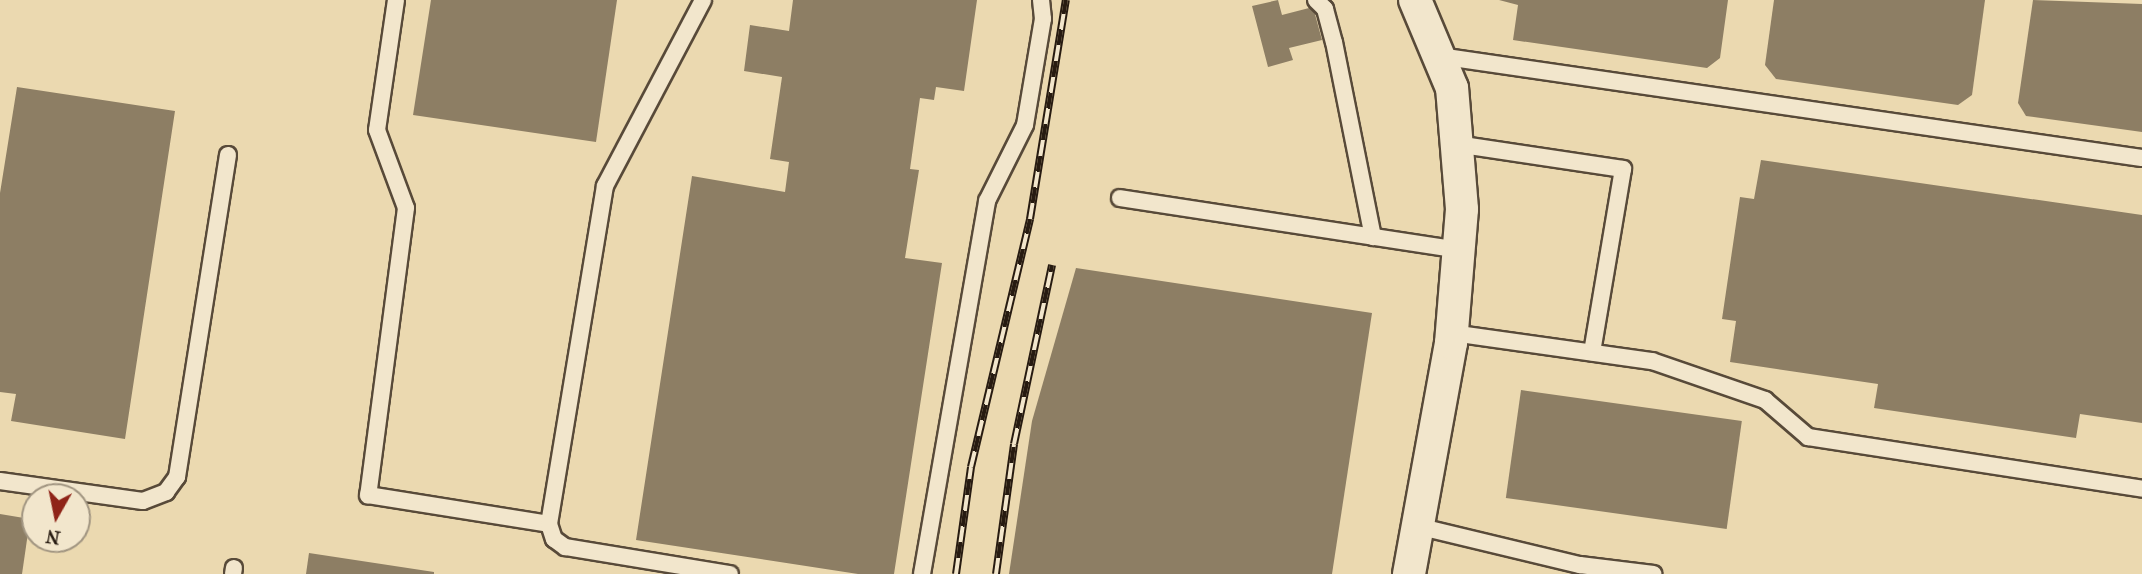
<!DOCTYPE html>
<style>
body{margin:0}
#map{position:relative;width:2142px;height:574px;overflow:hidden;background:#ebd9b0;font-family:"IM FELL French Canon",serif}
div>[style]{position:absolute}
.building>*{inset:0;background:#8d7e64;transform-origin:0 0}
.roads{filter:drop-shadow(2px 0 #584a39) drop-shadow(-2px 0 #584a39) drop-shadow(0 2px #584a39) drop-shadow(0 -2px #584a39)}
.lane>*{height:16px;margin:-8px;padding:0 8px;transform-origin:8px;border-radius:8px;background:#f2e6cc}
.street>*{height:32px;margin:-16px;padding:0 16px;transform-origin:16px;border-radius:16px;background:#f2e6cc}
.rail>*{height:8px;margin-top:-4px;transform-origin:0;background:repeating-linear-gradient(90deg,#f2e6cc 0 16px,#271b11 0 32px);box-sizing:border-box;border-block:2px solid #271b11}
span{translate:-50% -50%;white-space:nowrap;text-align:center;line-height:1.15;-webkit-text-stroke:5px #f2e6cc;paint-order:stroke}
.north{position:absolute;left:21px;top:483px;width:70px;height:70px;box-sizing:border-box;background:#f2e6cc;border:2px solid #a19581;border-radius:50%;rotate:189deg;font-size:19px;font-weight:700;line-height:28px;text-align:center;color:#271b11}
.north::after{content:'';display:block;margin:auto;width:24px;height:32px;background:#8f2418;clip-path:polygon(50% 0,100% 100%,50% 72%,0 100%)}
</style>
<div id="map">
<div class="building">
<i style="clip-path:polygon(431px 0,617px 0,596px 142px,413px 115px)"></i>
<i style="clip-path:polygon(793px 0,977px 0,964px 91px,936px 87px,934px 100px,920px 98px,910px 169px,919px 170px,905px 258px,942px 263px,894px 574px,858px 574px,636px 540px,692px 176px,785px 192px,789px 162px,770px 159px,782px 77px,744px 71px,750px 25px,789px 31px)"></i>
<i style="clip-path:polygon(1278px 0,1282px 15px,1313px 7px,1322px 40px,1289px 48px,1293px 60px,1268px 67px,1252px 6px)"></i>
<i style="clip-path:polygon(1499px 0,1728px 0,1720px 58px,1707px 68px,1513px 40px,1518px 5px)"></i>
<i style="clip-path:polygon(1774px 0,1985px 0,1972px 95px,1958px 105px,1776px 79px,1765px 65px)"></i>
<i style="clip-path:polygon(2033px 0,2142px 4px,2142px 132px,2026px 116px,2018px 103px)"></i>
<i style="clip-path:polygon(17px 87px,175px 111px,125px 439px,11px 421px,16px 394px,0 392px,0 193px)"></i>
<i style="clip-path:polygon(1761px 160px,2142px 215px,2142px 423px,2080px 414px,2076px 438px,1874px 408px,1878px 384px,1730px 362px,1736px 321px,1722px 319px,1740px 197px,1754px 199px)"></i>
<i style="clip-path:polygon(1076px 268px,1372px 313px,1332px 574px,1009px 574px,1032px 421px)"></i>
<i style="left:1521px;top:390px;width:223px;height:109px;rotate:8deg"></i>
<i style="clip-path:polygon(0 514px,30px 519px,22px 574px,0 574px)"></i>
<i style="clip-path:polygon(309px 553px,434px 572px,434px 574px,306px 574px)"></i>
</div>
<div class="roads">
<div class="lane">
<i style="left:396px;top:0;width:131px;rotate:98.3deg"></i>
<i style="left:377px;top:130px;width:83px;rotate:69.6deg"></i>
<i style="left:406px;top:208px;width:290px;rotate:97.5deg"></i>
<i style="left:368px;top:495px;width:183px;rotate:9.1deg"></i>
<i style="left:549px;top:524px;width:343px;rotate:-80.6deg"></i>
<i style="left:605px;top:186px;width:210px;rotate:-62.2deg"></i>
<i style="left:1316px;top:0;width:13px;rotate:45deg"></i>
<i style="left:1325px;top:9px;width:34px;rotate:75deg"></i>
<i style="left:1334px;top:42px;width:199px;rotate:78.7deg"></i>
<i style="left:1439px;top:56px;width:710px;rotate:8.26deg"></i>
<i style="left:1456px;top:144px;width:169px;rotate:8.5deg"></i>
<i style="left:1623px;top:169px;width:186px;rotate:99.6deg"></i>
<i style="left:1120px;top:198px;width:343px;rotate:8.7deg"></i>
<i style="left:1452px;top:333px;width:202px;rotate:8deg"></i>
<i style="left:1652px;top:361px;width:120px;rotate:19deg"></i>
<i style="left:1765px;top:400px;width:57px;rotate:40.7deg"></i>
<i style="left:1808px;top:437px;width:338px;rotate:8.8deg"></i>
<i style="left:0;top:481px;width:144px;rotate:8deg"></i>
<i style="left:143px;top:501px;width:25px;rotate:-21deg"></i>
<i style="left:166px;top:492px;width:19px;rotate:-54deg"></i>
<i style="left:177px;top:477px;width:326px;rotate:-81deg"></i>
<i style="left:549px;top:524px;width:16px;rotate:72deg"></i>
<i style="left:554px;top:539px;width:14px;rotate:36deg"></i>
<i style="left:565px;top:547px;width:167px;rotate:9.3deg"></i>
<i style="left:1417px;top:526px;width:168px;rotate:13.5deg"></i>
<i style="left:1580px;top:565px;width:74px;rotate:7deg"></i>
<i style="left:233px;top:574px;width:6px;rotate:-81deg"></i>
<i style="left:922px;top:574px;width:379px;rotate:-80.1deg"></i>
<i style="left:987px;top:201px;width:85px;rotate:-63.4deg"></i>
<i style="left:1025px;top:125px;width:108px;rotate:-80.4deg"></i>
<i style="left:1043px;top:19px;width:19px;rotate:-96deg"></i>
</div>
<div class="street">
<i style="left:1409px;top:574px;width:235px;rotate:-79.7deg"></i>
<i style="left:1451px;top:343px;width:134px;rotate:-85.3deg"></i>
<i style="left:1462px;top:209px;width:121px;rotate:-94.7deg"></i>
<i style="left:1452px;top:88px;width:95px;rotate:-112.8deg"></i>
</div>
</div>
<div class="rail">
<i style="left:956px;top:574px;width:108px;rotate:-82deg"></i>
<i style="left:971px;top:467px;width:255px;rotate:-76.6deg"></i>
<i style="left:1030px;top:219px;width:222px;rotate:-80.7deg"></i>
<i style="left:996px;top:574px;width:131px;rotate:-82.1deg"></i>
<i style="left:1014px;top:444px;width:183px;rotate:-78deg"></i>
</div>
<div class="north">N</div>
</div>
